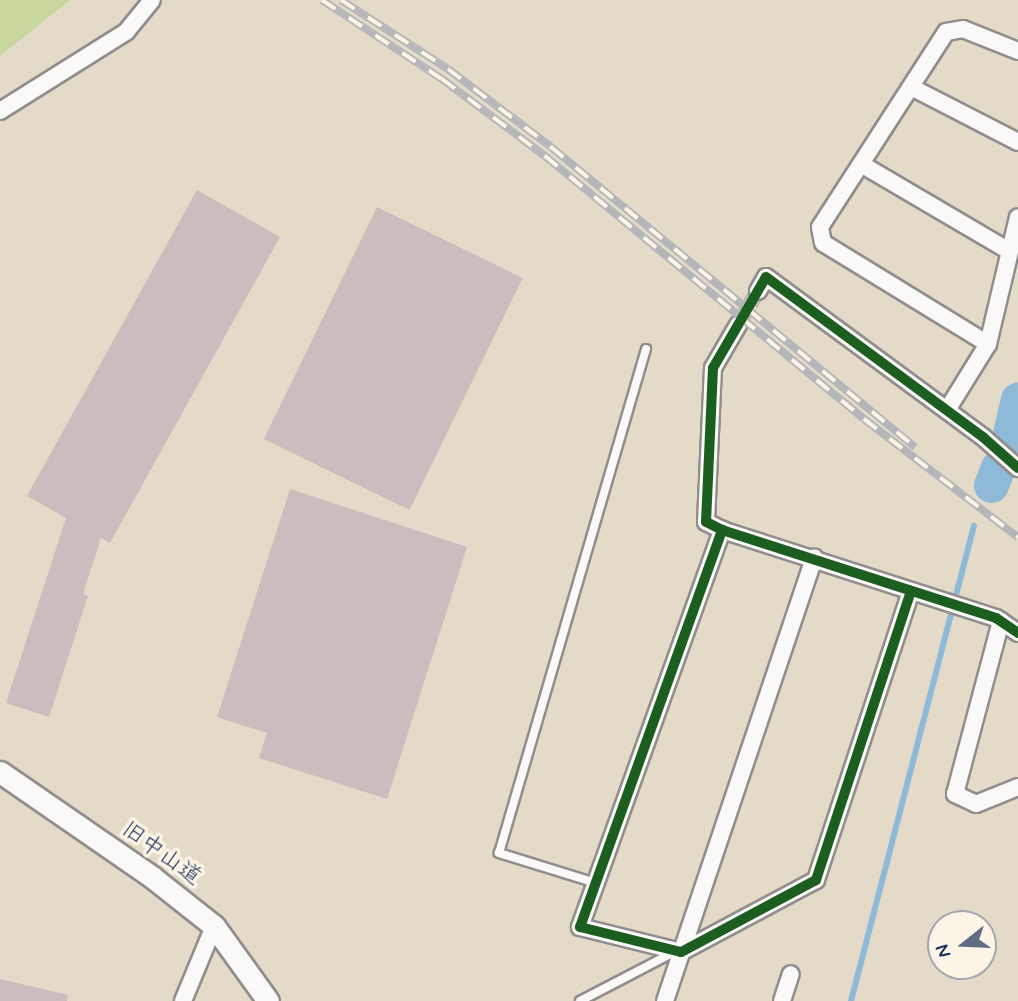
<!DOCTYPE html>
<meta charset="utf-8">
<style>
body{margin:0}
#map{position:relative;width:1018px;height:1001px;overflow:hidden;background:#e4dac8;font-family:Mynerve,"Klee One",sans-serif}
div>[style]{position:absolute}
.green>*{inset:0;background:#c8d79e}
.stream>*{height:6px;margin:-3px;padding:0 3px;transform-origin:3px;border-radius:3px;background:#8eb9d7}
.river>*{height:35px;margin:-17.5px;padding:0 17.5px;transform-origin:17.5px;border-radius:17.5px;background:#8eb9d7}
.building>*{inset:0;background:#cbbcbe;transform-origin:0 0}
.street-tunnel>*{height:16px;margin-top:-8px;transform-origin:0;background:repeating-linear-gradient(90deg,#bcb8b3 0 16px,transparent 0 24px)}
.roads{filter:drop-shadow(2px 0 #908e8d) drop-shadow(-2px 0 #908e8d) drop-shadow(0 2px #908e8d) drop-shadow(0 -2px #908e8d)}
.lane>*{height:8px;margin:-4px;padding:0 4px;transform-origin:4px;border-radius:4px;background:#fbf9f7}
.street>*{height:16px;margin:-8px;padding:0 8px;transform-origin:8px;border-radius:8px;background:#fbf9f7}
.secondary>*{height:21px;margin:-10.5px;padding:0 10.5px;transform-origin:10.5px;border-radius:10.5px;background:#fbf9f7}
.rail>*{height:8px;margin-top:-4px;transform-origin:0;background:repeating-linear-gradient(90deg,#fcf5e5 0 16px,#b5b6b9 0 32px);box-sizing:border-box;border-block:2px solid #b5b6b9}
.cycleway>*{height:10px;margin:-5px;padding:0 5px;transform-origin:5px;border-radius:5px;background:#1b5e20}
span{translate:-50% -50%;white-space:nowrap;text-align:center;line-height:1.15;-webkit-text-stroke:7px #fcf5e5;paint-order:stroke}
.street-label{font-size:23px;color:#1b2f5e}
.north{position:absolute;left:927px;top:910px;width:70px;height:70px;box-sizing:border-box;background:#fcf5e5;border:2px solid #a2a6af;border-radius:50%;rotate:252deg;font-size:19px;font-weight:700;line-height:28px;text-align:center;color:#1b2f5e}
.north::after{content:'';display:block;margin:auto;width:24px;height:32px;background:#616b83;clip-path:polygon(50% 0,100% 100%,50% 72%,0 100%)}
</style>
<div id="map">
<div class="green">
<i style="clip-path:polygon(0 0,70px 0,0 56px)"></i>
</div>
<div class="stream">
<i style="left:851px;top:1001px;width:491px;rotate:-75.5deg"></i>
</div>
<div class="river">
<i style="left:1007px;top:446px;width:48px;rotate:-76.8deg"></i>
<i style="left:991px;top:485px;width:19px;rotate:-69deg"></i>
</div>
<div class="building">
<i style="clip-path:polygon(197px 190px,280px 237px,110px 543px,101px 538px,83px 594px,88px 596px,49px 717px,6px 703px,66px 518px,27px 496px)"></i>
<i style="left:377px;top:207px;width:162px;height:258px;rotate:26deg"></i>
<i style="clip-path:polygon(290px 489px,467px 547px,387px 799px,259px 758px,267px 733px,217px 717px)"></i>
<i style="clip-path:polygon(0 979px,68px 995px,67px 1001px,0 1001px)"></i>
</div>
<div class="street-tunnel">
<i style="left:738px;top:325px;width:39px;rotate:-60deg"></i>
</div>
<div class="roads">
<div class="lane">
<i style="left:596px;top:883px;width:102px;rotate:-162.8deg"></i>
<i style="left:499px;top:853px;width:525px;rotate:-73.74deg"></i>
<i style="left:580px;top:1001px;width:106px;rotate:-27.5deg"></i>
</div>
<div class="street">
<i style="left:911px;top:87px;width:120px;rotate:27.2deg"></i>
<i style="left:0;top:111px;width:149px;rotate:-32.1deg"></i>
<i style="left:126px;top:32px;width:41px;rotate:-50.9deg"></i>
<i style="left:861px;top:164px;width:172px;rotate:30.4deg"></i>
<i style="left:758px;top:291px;width:16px;rotate:-60deg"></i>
<i style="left:766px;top:277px;width:270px;rotate:36.4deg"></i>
<i style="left:983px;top:437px;width:47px;rotate:41.5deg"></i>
<i style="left:988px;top:344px;width:193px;rotate:-148.5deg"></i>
<i style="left:823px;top:243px;width:16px;rotate:-101deg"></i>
<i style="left:820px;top:227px;width:232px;rotate:-57.1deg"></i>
<i style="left:946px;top:32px;width:17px;rotate:-10deg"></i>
<i style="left:963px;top:29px;width:59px;rotate:21.8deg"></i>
<i style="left:947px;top:410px;width:78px;rotate:-58.2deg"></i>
<i style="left:988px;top:344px;width:130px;rotate:-76.7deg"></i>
<i style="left:722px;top:530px;width:18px;rotate:-153deg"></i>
<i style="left:706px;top:522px;width:154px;rotate:-87.4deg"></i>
<i style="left:713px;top:368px;width:50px;rotate:-59.8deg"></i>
<i style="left:910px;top:594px;width:301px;rotate:108.2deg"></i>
<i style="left:816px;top:880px;width:153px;rotate:151.9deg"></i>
<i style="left:681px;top:952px;width:104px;rotate:-166.1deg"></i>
<i style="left:580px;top:927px;width:422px;rotate:-70.3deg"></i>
<i style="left:722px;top:530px;width:288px;rotate:17.8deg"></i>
<i style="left:996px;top:618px;width:27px;rotate:34deg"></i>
<i style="left:1001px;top:621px;width:179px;rotate:104.9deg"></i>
<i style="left:955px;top:794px;width:23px;rotate:25deg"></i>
<i style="left:976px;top:804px;width:45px;rotate:-22deg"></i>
<i style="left:183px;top:1001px;width:81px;rotate:-67.5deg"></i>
<i style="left:665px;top:1001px;width:468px;rotate:-71.4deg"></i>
<i style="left:782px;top:1001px;width:28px;rotate:-72deg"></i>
</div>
<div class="secondary">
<i style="left:0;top:772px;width:185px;rotate:34.6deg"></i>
<i style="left:152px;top:877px;width:79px;rotate:38.3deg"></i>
<i style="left:214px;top:926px;width:92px;rotate:54.2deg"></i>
</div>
</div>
<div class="rail">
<i style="left:322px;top:0;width:144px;rotate:33.4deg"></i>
<i style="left:442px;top:79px;width:129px;rotate:36.8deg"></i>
<i style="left:545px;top:156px;width:413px;rotate:39.5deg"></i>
<i style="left:864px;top:419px;width:194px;rotate:37.5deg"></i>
<i style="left:341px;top:0;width:127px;rotate:32.8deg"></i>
<i style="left:448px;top:69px;width:129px;rotate:37.1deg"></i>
<i style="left:551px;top:147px;width:472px;rotate:39.5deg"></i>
</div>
<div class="cycleway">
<i style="left:722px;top:530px;width:18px;rotate:-153deg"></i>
<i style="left:706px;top:522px;width:154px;rotate:-87.4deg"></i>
<i style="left:713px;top:368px;width:105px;rotate:-59.8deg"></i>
<i style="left:766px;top:277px;width:270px;rotate:36.4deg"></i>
<i style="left:983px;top:437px;width:47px;rotate:41.5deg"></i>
<i style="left:910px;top:594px;width:301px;rotate:108.2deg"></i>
<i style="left:816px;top:880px;width:153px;rotate:151.9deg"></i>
<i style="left:681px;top:952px;width:104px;rotate:-166.1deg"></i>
<i style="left:580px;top:927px;width:422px;rotate:-70.3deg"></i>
<i style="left:722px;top:530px;width:288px;rotate:17.8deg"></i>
<i style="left:996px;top:618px;width:27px;rotate:34deg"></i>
</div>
<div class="street-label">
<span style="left:161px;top:854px;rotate:36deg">旧中山道</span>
</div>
<div class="north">N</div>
</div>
